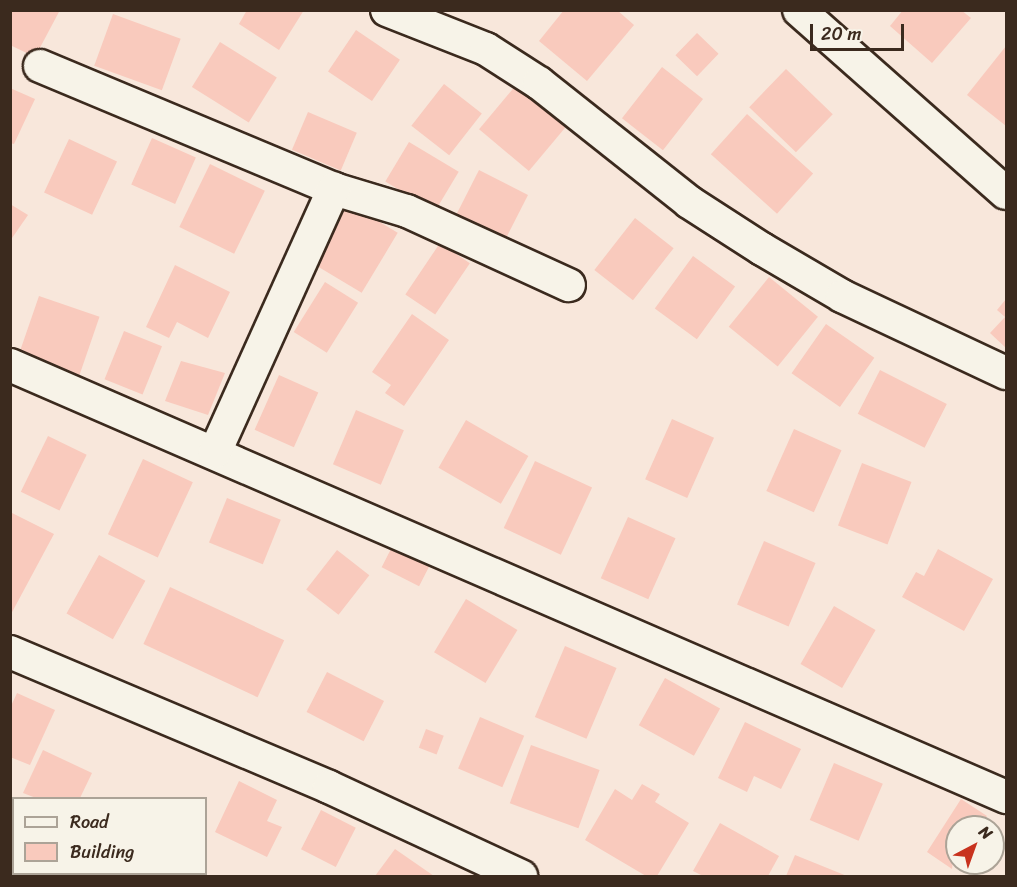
<!DOCTYPE html>
<style>
body{margin:0}
#map{position:relative;width:1017px;height:887px;overflow:hidden;background:#f8e7db;font-family:Sriracha,sans-serif}
div>[style]{position:absolute}
.building>*{inset:0;background:#f9cabd;transform-origin:0 0}
.roads{filter:drop-shadow(2px 0 #3b2a1e) drop-shadow(-2px 0 #3b2a1e) drop-shadow(0 2px #3b2a1e) drop-shadow(0 -2px #3b2a1e)}
.minor>*{height:32px;margin:-16px;padding:0 16px;transform-origin:16px;border-radius:16px;background:#f7f3e8}
span{translate:-50% -50%;white-space:nowrap;text-align:center;line-height:1.15;-webkit-text-stroke:4.5px #f7f3e8;paint-order:stroke}
.frame{position:absolute;inset:0;border:12px solid #3b2a1e;pointer-events:none}
.legend{position:absolute;left:12px;top:797px;width:195px;height:78px;box-sizing:border-box;background:#f7f3e8;border:2px solid #aca397;margin:0;padding:8px 10px;list-style:none;font-size:18px;color:#3b2a1e}
.legend li{display:flex;align-items:center;gap:12px;height:30px}
.legend b{width:30px;border:2px solid #aca397}
.north{position:absolute;left:945px;top:815px;width:60px;height:60px;box-sizing:border-box;background:#f7f3e8;border:2px solid #aca397;border-radius:50%;rotate:41deg;font-size:16px;font-weight:700;line-height:24px;text-align:center;color:#3b2a1e}
.north::after{content:'';display:block;margin:auto;width:21px;height:27px;background:#c8321e;clip-path:polygon(50% 0,100% 100%,50% 72%,0 100%)}
.scale{position:absolute;left:810px;top:24px;width:94px;height:27px;box-sizing:border-box;border:3px solid #3b2a1e;border-top:0;padding-left:8px;font-size:18px;line-height:21px;white-space:nowrap;color:#3b2a1e;-webkit-text-stroke:4px #f7f3e8;paint-order:stroke}
</style>
<div id="map">
<div class="building">
<i style="clip-path:polygon(10px 10px,60px 10px,35px 57px,10px 45px)"></i>
<i style="clip-path:polygon(247px 10px,304px 10px,279px 50px,239px 24px)"></i>
<i style="clip-path:polygon(564px 10px,617px 10px,634px 25px,587px 81px,539px 41px)"></i>
<i style="clip-path:polygon(903px 10px,961px 10px,971px 18px,932px 63px,890px 26px)"></i>
<i style="left:113px;top:14px;width:72px;height:55px;rotate:20deg"></i>
<i style="left:356px;top:30px;width:53px;height:50px;rotate:34deg"></i>
<i style="left:697px;top:33px;width:30px;height:31px;rotate:44deg"></i>
<i style="left:220px;top:42px;width:67px;height:53px;rotate:32deg"></i>
<i style="clip-path:polygon(1006px 46px,1006px 126px,967px 95px)"></i>
<i style="left:662px;top:67px;width:52px;height:65px;rotate:38deg"></i>
<i style="left:786px;top:69px;width:65px;height:53px;rotate:44deg"></i>
<i style="left:444px;top:84px;width:48px;height:53px;rotate:38deg"></i>
<i style="left:517px;top:84px;width:65px;height:59px;rotate:40deg"></i>
<i style="clip-path:polygon(10px 88px,35px 99px,14px 144px,10px 143px)"></i>
<i style="left:308px;top:112px;width:53px;height:41px;rotate:23deg"></i>
<i style="left:747px;top:114px;width:89px;height:54px;rotate:42deg"></i>
<i style="left:152px;top:138px;width:48px;height:51px;rotate:24deg"></i>
<i style="left:69px;top:139px;width:53px;height:59px;rotate:25deg"></i>
<i style="left:409px;top:142px;width:58px;height:46px;rotate:31deg"></i>
<i style="left:210px;top:164px;width:61px;height:70px;rotate:26deg"></i>
<i style="left:479px;top:170px;width:55px;height:51px;rotate:27deg"></i>
<i style="left:348px;top:203px;width:58px;height:70px;rotate:31deg"></i>
<i style="clip-path:polygon(10px 204px,28px 215px,10px 241px)"></i>
<i style="left:635px;top:218px;width:49px;height:66px;rotate:38deg"></i>
<i style="left:440px;top:243px;width:36px;height:62px;rotate:34deg"></i>
<i style="left:693px;top:256px;width:52px;height:65px;rotate:36deg"></i>
<i style="clip-path:polygon(175px 265px,230px 292px,208px 338px,177px 322px,169px 338px,146px 327px)"></i>
<i style="left:769px;top:277px;width:63px;height:64px;rotate:39deg"></i>
<i style="left:325px;top:282px;width:39px;height:59px;rotate:32deg"></i>
<i style="left:39px;top:296px;width:64px;height:62px;rotate:19deg"></i>
<i style="clip-path:polygon(1006px 299px,1006px 348px,990px 333px,1005px 317px,997px 310px)"></i>
<i style="clip-path:polygon(412px 314px,449px 340px,404px 406px,385px 393px,391px 385px,372px 372px)"></i>
<i style="left:826px;top:324px;width:59px;height:60px;rotate:35deg"></i>
<i style="left:124px;top:331px;width:41px;height:52px;rotate:22deg"></i>
<i style="clip-path:polygon(181px 361px,225px 373px,208px 415px,165px 401px)"></i>
<i style="left:880px;top:370px;width:75px;height:49px;rotate:27deg"></i>
<i style="left:279px;top:375px;width:43px;height:60px;rotate:24deg"></i>
<i style="left:356px;top:410px;width:52px;height:59px;rotate:23deg"></i>
<i style="left:672px;top:419px;width:46px;height:66px;rotate:24deg"></i>
<i style="left:466px;top:420px;width:72px;height:55px;rotate:30deg"></i>
<i style="left:794px;top:429px;width:52px;height:68px;rotate:24deg"></i>
<i style="left:48px;top:436px;width:43px;height:62px;rotate:26deg"></i>
<i style="left:143px;top:459px;width:55px;height:83px;rotate:25deg"></i>
<i style="left:535px;top:461px;width:63px;height:74px;rotate:25deg"></i>
<i style="left:862px;top:463px;width:53px;height:67px;rotate:21deg"></i>
<i style="left:227px;top:498px;width:58px;height:48px;rotate:22deg"></i>
<i style="clip-path:polygon(10px 512px,54px 534px,10px 616px)"></i>
<i style="left:628px;top:517px;width:52px;height:67px;rotate:24deg"></i>
<i style="left:764px;top:541px;width:56px;height:69px;rotate:23deg"></i>
<i style="left:393px;top:545px;width:42px;height:25px;rotate:27deg"></i>
<i style="clip-path:polygon(938px 549px,993px 579px,964px 631px,902px 597px,916px 572px,924px 576px)"></i>
<i style="left:337px;top:550px;width:41px;height:50px;rotate:38deg"></i>
<i style="left:99px;top:555px;width:53px;height:67px;rotate:29deg"></i>
<i style="left:170px;top:587px;width:126px;height:63px;rotate:25deg"></i>
<i style="left:466px;top:599px;width:60px;height:62px;rotate:31deg"></i>
<i style="left:834px;top:606px;width:48px;height:67px;rotate:30deg"></i>
<i style="left:565px;top:646px;width:56px;height:77px;rotate:23deg"></i>
<i style="left:327px;top:672px;width:64px;height:45px;rotate:27deg"></i>
<i style="left:665px;top:678px;width:63px;height:54px;rotate:29deg"></i>
<i style="clip-path:polygon(17px 693px,55px 710px,30px 765px,10px 757px,10px 708px)"></i>
<i style="left:480px;top:717px;width:48px;height:56px;rotate:23deg"></i>
<i style="clip-path:polygon(745px 722px,801px 749px,781px 789px,754px 776px,747px 792px,718px 778px)"></i>
<i style="left:426px;top:729px;width:19px;height:20px;rotate:21deg"></i>
<i style="left:531px;top:745px;width:73px;height:62px;rotate:20deg"></i>
<i style="clip-path:polygon(43px 750px,92px 773px,80px 798px,36px 798px,23px 793px)"></i>
<i style="left:834px;top:763px;width:53px;height:62px;rotate:23deg"></i>
<i style="clip-path:polygon(239px 781px,277px 800px,267px 821px,282px 827px,267px 857px,215px 832px)"></i>
<i style="clip-path:polygon(642px 784px,660px 794px,655px 802px,689px 823px,657px 876px,646px 876px,585px 840px,615px 789px,632px 800px)"></i>
<i style="clip-path:polygon(961px 799px,987px 816px,979px 827px,957px 827px,952px 869px,927px 852px)"></i>
<i style="left:321px;top:810px;width:39px;height:44px;rotate:27deg"></i>
<i style="clip-path:polygon(720px 823px,779px 856px,768px 876px,703px 876px,693px 871px)"></i>
<i style="clip-path:polygon(395px 849px,434px 876px,375px 876px)"></i>
<i style="clip-path:polygon(795px 855px,847px 876px,786px 876px)"></i>
<i style="clip-path:polygon(122px 874px,162px 874px,168px 876px,121px 876px)"></i>
</div>
<div class="roads">
<div class="minor">
<i style="left:387px;top:10px;width:106px;rotate:21.5deg"></i>
<i style="left:486px;top:49px;width:63px;rotate:32.7deg"></i>
<i style="left:539px;top:83px;width:191px;rotate:38.4deg"></i>
<i style="left:689px;top:202px;width:87px;rotate:32.8deg"></i>
<i style="left:762px;top:249px;width:93px;rotate:30.4deg"></i>
<i style="left:842px;top:296px;width:181px;rotate:25.2deg"></i>
<i style="left:799px;top:10px;width:276px;rotate:41.5deg"></i>
<i style="left:40px;top:66px;width:319px;rotate:22.7deg"></i>
<i style="left:334px;top:189px;width:76px;rotate:16.8deg"></i>
<i style="left:407px;top:211px;width:178px;rotate:24.6deg"></i>
<i style="left:10px;top:365px;width:1086px;rotate:23.45deg"></i>
<i style="left:215px;top:452px;width:289px;rotate:-65.7deg"></i>
<i style="left:10px;top:652px;width:346px;rotate:22.9deg"></i>
<i style="left:329px;top:787px;width:212px;rotate:24.9deg"></i>
</div>
</div>
<div class="frame"></div>
<ul class="legend">
<li><b style="height:8px;background:#f7f3e8"></b>Road</li>
<li><b style="height:16px;background:#f9cabd"></b>Building</li>
</ul>
<div class="north">N</div>
<div class="scale">20 m</div>
</div>
